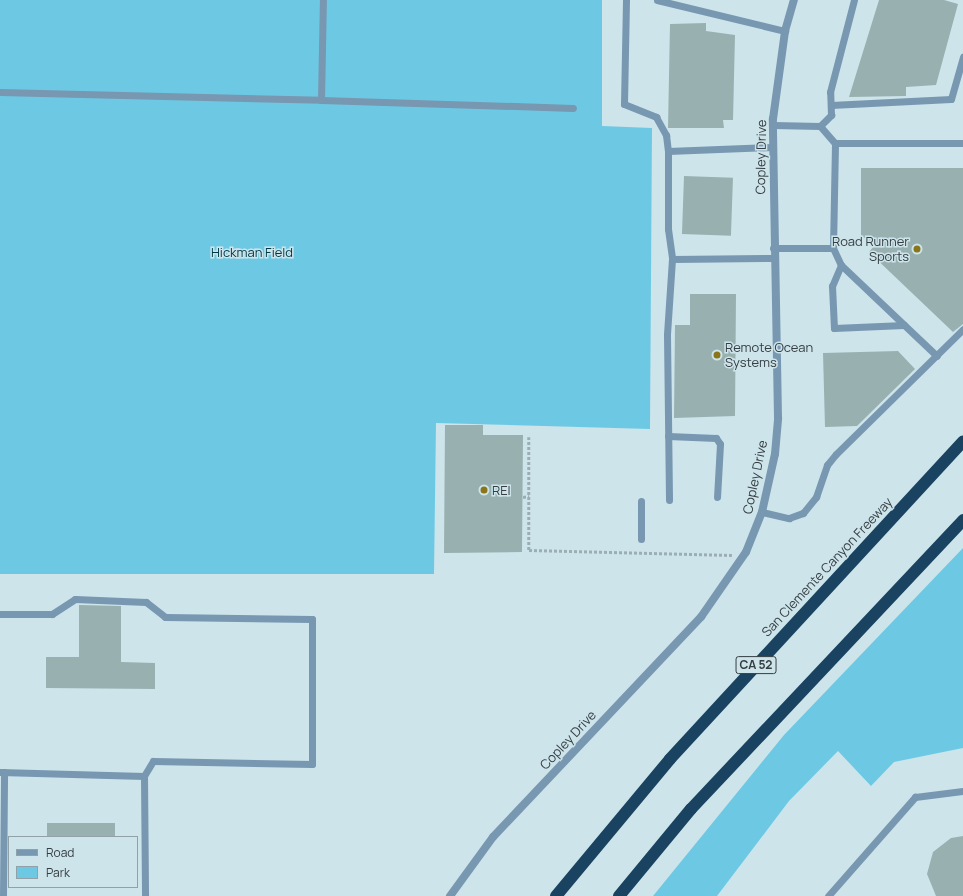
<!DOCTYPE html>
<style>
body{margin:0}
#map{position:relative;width:963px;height:896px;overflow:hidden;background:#cde4eb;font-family:Manrope,sans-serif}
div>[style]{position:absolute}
.green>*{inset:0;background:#6dc9e3}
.building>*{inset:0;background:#98b0af;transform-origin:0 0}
.path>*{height:2.5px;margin-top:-1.25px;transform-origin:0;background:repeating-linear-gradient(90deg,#9baeb3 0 3px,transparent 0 5px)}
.service>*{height:7px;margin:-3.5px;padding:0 3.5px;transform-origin:3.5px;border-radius:3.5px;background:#7897b1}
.tertiary>*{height:8px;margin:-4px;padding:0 4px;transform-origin:4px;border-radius:4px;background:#7897b1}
.motorway>*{height:12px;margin:-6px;padding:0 6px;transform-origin:6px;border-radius:6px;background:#194360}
.dots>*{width:11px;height:11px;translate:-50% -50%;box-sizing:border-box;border:2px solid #cde4eb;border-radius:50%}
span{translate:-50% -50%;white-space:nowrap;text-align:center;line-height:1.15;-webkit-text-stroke:3px #cde4eb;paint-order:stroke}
.shield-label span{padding:1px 3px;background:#cde4eb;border:1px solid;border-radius:3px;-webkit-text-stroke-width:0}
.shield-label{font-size:12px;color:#353e41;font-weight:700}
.street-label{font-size:13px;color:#353e41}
.poi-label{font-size:13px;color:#353e41}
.right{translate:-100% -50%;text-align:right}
.left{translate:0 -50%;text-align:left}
.park-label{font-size:13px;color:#003845}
.legend{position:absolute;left:8px;top:836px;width:130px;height:52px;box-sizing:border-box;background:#cde4eb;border:1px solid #90a2a7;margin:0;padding:5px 7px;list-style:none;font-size:12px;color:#353e41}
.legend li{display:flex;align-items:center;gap:8px;height:20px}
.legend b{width:20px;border:1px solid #90a2a7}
</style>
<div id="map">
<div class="green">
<i style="clip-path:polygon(0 0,602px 0,602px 126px,652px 128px,650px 429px,436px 423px,434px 574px,0 574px)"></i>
<i style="clip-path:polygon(963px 548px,963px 748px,894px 762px,871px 786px,838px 751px,789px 801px,717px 896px,653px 896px,784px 735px)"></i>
</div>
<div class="building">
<i style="clip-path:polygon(879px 0,944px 0,958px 4px,936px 85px,906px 87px,906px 96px,849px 97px)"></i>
<i style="clip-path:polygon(706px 23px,706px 31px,735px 35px,733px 120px,723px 120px,724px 128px,668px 128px,670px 24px)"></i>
<i style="clip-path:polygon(861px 168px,963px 168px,963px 324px,953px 332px,869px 252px,874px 246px,861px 235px)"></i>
<i style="left:684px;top:176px;width:49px;height:58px;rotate:2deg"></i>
<i style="clip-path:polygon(690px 294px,736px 294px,735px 416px,674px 418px,675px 325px,690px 325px)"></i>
<i style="clip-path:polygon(898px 351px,915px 369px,857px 426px,825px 427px,823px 353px)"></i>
<i style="clip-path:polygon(445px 425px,483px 425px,483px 435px,523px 435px,522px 552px,444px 553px)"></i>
<i style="clip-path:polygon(79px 605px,121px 606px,121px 662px,155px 663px,155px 689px,46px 688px,46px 657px,79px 657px)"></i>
<i style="left:115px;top:823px;width:14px;height:68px;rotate:90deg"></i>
<i style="clip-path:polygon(963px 836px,963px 896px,936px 896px,927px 874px,933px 852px,951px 838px)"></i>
</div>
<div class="path">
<i style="left:529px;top:437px;width:113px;rotate:90deg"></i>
<i style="left:529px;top:550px;width:203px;rotate:1.4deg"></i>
<i style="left:523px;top:497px;width:6px;rotate:-9deg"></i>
</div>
<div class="service">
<i style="left:626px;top:0;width:104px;rotate:91.1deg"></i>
<i style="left:624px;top:104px;width:35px;rotate:22deg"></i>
<i style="left:656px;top:117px;width:21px;rotate:61deg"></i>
<i style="left:666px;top:135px;width:16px;rotate:83deg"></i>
<i style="left:668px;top:151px;width:78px;rotate:90deg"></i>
<i style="left:668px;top:229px;width:30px;rotate:82deg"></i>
<i style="left:672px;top:259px;width:76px;rotate:93.8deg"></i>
<i style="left:667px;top:335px;width:165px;rotate:89.3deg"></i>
<i style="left:657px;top:0;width:132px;rotate:13.6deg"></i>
<i style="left:0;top:92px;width:321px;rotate:1.4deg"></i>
<i style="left:321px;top:100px;width:100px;rotate:-88.9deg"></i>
<i style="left:321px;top:100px;width:252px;rotate:1.8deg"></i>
<i style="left:831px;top:105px;width:120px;rotate:-2.9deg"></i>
<i style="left:951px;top:99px;width:44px;rotate:-74.1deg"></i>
<i style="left:773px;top:125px;width:47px;rotate:1.2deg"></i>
<i style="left:820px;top:126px;width:23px;rotate:49deg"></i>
<i style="left:835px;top:143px;width:128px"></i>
<i style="left:820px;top:126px;width:16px;rotate:-45deg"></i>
<i style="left:831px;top:115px;width:23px;rotate:-92deg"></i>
<i style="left:830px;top:92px;width:95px;rotate:-75.4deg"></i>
<i style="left:668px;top:151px;width:104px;rotate:-2.2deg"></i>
<i style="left:773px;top:248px;width:60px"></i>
<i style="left:833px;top:248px;width:105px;rotate:-88.9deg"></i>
<i style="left:833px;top:248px;width:19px;rotate:65deg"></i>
<i style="left:841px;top:265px;width:132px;rotate:43.5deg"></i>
<i style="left:672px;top:259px;width:102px;rotate:-0.6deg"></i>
<i style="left:841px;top:265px;width:23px;rotate:113deg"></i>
<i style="left:832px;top:286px;width:42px;rotate:87.3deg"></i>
<i style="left:834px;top:328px;width:70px;rotate:-2.5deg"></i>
<i style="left:668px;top:436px;width:48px;rotate:2.4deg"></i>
<i style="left:716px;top:438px;width:7px;rotate:56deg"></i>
<i style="left:720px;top:444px;width:53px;rotate:93.2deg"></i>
<i style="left:762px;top:512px;width:28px;rotate:13deg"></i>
<i style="left:789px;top:518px;width:15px;rotate:-20deg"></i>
<i style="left:803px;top:513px;width:21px;rotate:-51deg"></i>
<i style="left:816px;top:497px;width:34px;rotate:-71deg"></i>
<i style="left:827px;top:465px;width:14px;rotate:-51deg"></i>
<i style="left:836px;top:454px;width:178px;rotate:-44.5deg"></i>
<i style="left:641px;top:539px;width:38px;rotate:-90deg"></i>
<i style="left:0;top:614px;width:52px"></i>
<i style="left:52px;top:614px;width:27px;rotate:-33deg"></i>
<i style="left:75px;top:599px;width:71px;rotate:2.4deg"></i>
<i style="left:146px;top:602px;width:24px;rotate:38deg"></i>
<i style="left:165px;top:617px;width:147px;rotate:0.8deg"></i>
<i style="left:312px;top:619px;width:145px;rotate:90deg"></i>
<i style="left:312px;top:764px;width:159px;rotate:-178.9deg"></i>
<i style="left:153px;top:761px;width:17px;rotate:121deg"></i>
<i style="left:0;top:772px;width:144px;rotate:1.6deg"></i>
<i style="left:144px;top:776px;width:120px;rotate:89.5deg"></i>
<i style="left:3px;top:896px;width:124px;rotate:-89.5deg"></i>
<i style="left:828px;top:896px;width:132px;rotate:-48.7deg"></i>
<i style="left:915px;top:797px;width:48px;rotate:-7.1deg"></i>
</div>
<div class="tertiary">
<i style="left:450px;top:896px;width:73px;rotate:-53.9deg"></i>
<i style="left:493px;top:837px;width:303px;rotate:-46.6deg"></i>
<i style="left:701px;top:617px;width:79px;rotate:-55.3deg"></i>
<i style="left:746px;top:552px;width:43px;rotate:-68.2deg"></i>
<i style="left:762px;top:512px;width:59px;rotate:-77.4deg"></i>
<i style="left:775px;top:454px;width:36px;rotate:-85deg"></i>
<i style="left:778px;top:418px;width:299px;rotate:-91deg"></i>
<i style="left:773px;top:119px;width:89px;rotate:-82.2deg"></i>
<i style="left:785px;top:31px;width:32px;rotate:-74deg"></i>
</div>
<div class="motorway">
<i style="left:556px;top:896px;width:178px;rotate:-50.2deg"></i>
<i style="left:670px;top:759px;width:432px;rotate:-47.3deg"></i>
<i style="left:619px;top:896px;width:113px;rotate:-50.4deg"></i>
<i style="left:691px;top:809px;width:397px;rotate:-46.7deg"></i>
</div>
<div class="dots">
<i style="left:917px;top:249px;background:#8a7519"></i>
<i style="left:717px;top:355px;background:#8a7519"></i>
<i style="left:484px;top:490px;background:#8a7519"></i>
</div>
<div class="shield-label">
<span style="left:756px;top:665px">CA 52</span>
</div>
<div class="street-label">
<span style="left:761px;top:157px;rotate:-89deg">Copley Drive</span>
<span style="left:755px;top:477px;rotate:-78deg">Copley Drive</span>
<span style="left:827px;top:567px;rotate:-47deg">San Clemente Canyon Freeway</span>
<span style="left:568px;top:740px;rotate:-47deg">Copley Drive</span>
</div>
<div class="poi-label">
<span class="right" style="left:909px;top:249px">Road Runner<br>Sports</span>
<span class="left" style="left:725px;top:355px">Remote Ocean<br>Systems</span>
<span class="left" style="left:492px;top:490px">REI</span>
</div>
<div class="park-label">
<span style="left:252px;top:252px">Hickman Field</span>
</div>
<ul class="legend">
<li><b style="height:5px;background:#7897b1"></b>Road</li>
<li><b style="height:11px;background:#6dc9e3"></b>Park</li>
</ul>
</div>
